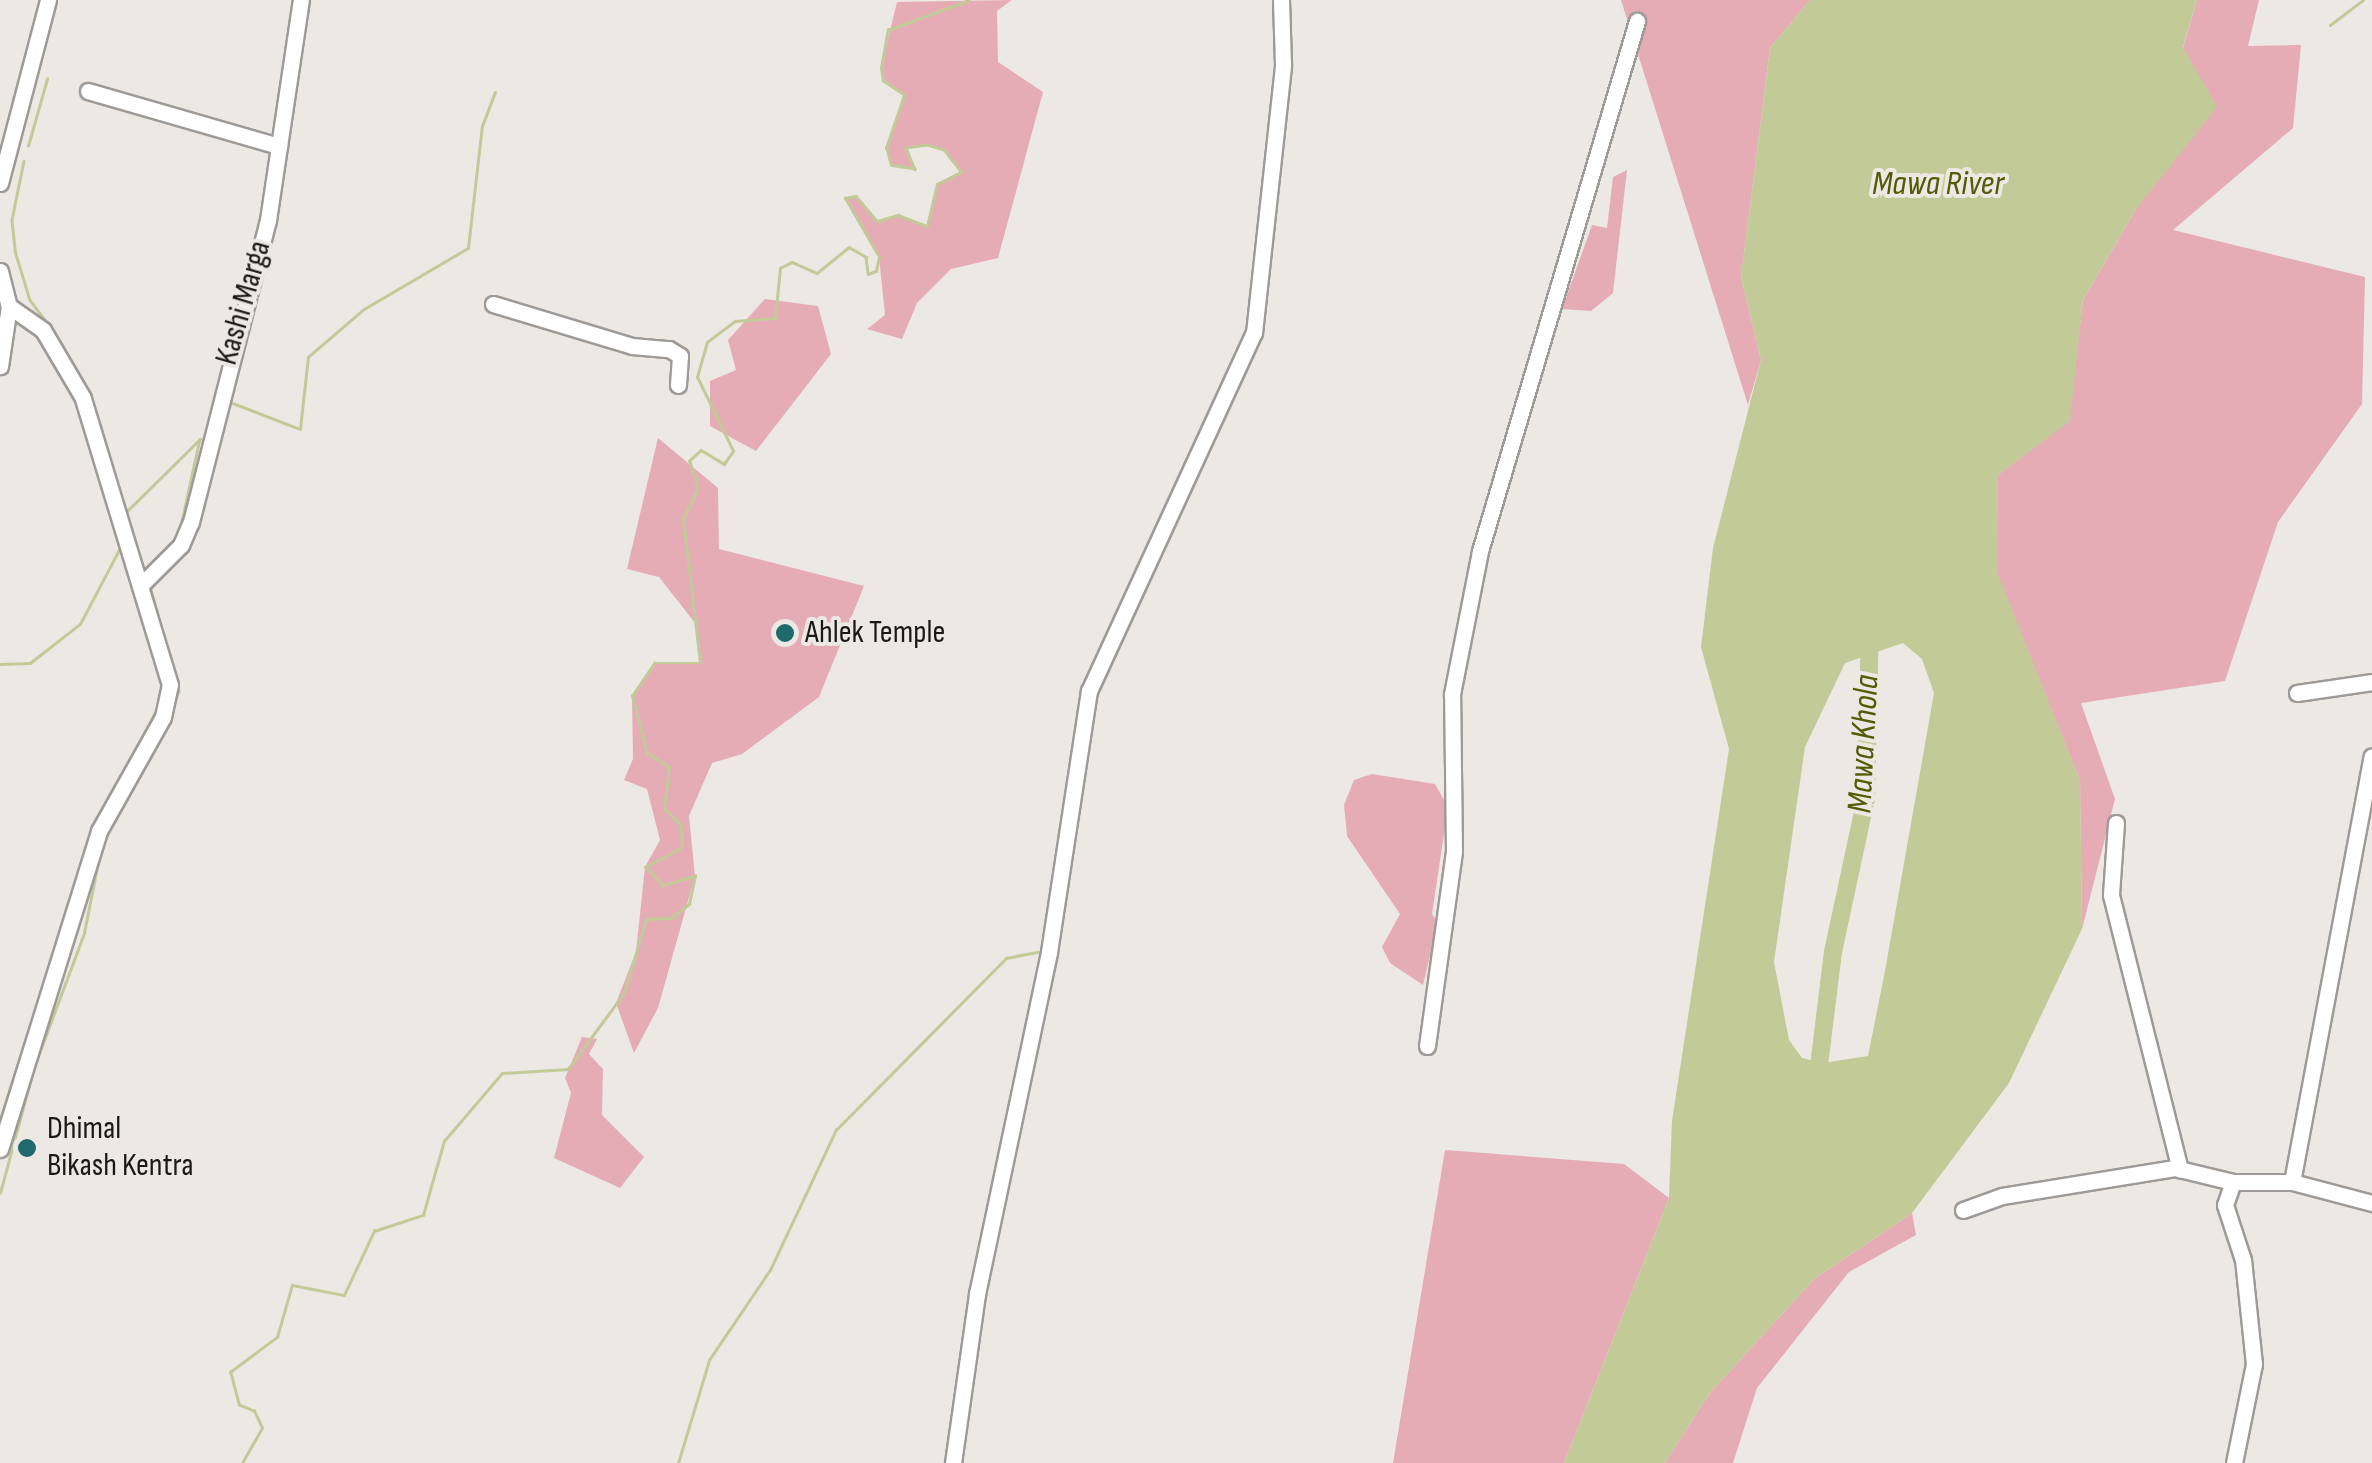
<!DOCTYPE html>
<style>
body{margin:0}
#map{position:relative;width:2372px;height:1463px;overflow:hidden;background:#ece8e4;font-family:"Sofia Sans Condensed",sans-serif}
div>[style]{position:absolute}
.green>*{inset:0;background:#e5acb6}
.water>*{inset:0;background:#c2cb97}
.stream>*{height:2.5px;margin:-1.25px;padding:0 1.25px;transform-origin:1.25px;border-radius:1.25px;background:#c2cb97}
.river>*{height:18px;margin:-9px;padding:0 9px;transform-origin:9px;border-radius:9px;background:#c2cb97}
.roads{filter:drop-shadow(2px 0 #9d9a97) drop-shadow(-2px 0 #9d9a97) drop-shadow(0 2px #9d9a97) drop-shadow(0 -2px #9d9a97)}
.minor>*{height:15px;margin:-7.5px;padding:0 7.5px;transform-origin:7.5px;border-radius:7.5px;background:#fff}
.dots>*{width:28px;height:28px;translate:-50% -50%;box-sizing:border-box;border:5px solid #ece8e4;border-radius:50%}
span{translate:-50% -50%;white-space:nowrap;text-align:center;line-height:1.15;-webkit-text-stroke:8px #ece8e4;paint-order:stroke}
.street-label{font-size:32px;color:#1a1918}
.poi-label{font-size:32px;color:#1a1918}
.left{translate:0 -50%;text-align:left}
.water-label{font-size:35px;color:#535b05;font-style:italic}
</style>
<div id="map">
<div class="green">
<i style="clip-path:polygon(1012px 0,997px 11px,998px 62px,1043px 92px,998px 258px,951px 269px,917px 303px,902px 339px,867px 329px,885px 315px,879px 257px,845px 198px,856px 196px,877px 221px,898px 215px,927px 226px,937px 184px,961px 172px,944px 151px,927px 145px,907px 148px,915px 169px,891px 165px,886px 148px,904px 96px,883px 81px,881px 68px,897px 2px)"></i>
<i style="clip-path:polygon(1621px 0,1810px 0,1770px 48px,1741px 277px,1761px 360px,1748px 405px)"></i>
<i style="clip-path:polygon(2197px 0,2259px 0,2248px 46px,2301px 45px,2293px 128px,2173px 230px,2365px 277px,2362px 404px,2278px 522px,2225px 681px,2081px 703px,2115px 799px,2082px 929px,2080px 781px,1996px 572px,1998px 475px,2069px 421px,2083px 300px,2136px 209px)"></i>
<i style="clip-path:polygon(1627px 170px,1613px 293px,1591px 311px,1562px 309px,1592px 225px,1607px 228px,1613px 177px)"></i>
<i style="clip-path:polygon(765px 299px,818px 306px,831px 354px,756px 451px,710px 426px,710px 381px,736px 370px,728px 340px)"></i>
<i style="clip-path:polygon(658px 438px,718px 488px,719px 549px,864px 586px,819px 697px,742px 754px,712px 763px,689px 816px,695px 876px,658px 1008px,634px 1053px,616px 1003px,636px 952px,645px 867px,660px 840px,647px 789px,624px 780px,633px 759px,632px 696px,654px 663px,700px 663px,695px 623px,659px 577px,627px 569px)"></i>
<i style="clip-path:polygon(1372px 774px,1435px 784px,1448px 807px,1432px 914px,1438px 923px,1423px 985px,1390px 963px,1382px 947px,1400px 914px,1347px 836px,1344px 805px,1354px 780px)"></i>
<i style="clip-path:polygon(582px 1037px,597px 1039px,589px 1054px,603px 1069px,602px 1115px,644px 1157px,620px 1188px,554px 1158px,571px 1093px,565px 1078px)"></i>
<i style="clip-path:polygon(1445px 1150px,1624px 1164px,1669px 1198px,1564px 1463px,1393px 1463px)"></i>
<i style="clip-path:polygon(1912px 1213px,1916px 1235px,1849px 1272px,1757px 1388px,1733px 1463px,1665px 1463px,1709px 1394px,1814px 1279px)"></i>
</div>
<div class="water">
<i style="clip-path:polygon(evenodd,1810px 0,2197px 0,2183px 47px,2217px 107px,2136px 209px,2083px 300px,2070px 421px,1998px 475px,1997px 572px,2080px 781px,2082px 929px,2009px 1083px,1912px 1213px,1814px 1279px,1709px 1394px,1665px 1463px,1564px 1463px,1669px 1198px,1672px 1121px,1729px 749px,1701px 647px,1713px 548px,1761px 360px,1741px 277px,1770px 48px,1810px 0,1903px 643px,1922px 659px,1934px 693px,1885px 971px,1868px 1056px,1823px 1063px,1802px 1058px,1789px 1040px,1774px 962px,1805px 747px,1845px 663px,1903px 643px)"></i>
</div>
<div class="stream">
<i style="left:2330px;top:25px;width:41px;rotate:-37.1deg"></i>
<i style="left:28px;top:146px;width:70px;rotate:-74.2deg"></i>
<i style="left:24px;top:161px;width:60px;rotate:101.5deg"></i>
<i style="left:12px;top:220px;width:31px;rotate:84deg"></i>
<i style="left:15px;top:251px;width:51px;rotate:73deg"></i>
<i style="left:30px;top:300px;width:30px;rotate:53deg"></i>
<i style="left:280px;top:192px;width:26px;rotate:-81deg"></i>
<i style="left:230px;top:402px;width:75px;rotate:21.1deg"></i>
<i style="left:300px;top:429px;width:72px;rotate:-83.7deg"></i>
<i style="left:308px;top:357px;width:74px;rotate:-40.6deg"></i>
<i style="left:364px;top:309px;width:121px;rotate:-30.4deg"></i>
<i style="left:468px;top:248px;width:123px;rotate:-83.5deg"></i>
<i style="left:482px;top:126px;width:36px;rotate:-69deg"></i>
<i style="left:200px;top:439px;width:103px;rotate:102.3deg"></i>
<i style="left:178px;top:540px;width:50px;rotate:137.4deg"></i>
<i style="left:141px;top:574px;width:62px;rotate:-107deg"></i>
<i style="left:123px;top:515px;width:108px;rotate:-44.6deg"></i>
<i style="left:196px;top:530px;width:47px;rotate:-75.1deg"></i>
<i style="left:150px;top:586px;width:109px;rotate:74.6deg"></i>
<i style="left:179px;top:691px;width:23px;rotate:110deg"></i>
<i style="left:0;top:664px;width:30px;rotate:-2deg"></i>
<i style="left:30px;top:663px;width:63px;rotate:-38deg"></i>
<i style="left:80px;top:624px;width:90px;rotate:-62.3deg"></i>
<i style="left:142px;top:740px;width:38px;rotate:-65deg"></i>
<i style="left:125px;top:801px;width:87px;rotate:-61.1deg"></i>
<i style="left:0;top:1119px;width:104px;rotate:-72.1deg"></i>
<i style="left:0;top:1193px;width:131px;rotate:-74.9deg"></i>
<i style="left:34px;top:1067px;width:143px;rotate:-69.5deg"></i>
<i style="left:84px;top:933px;width:77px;rotate:-78.8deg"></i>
<i style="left:242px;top:1463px;width:40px;rotate:-60.3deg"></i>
<i style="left:262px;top:1428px;width:19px;rotate:-115deg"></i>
<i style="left:254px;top:1411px;width:16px;rotate:-158deg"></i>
<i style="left:239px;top:1405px;width:34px;rotate:-105deg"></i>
<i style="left:230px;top:1372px;width:59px;rotate:-36.7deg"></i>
<i style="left:277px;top:1337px;width:54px;rotate:-73.9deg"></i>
<i style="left:292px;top:1285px;width:53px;rotate:10.9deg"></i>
<i style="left:344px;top:1295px;width:71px;rotate:-64.9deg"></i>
<i style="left:374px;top:1231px;width:52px;rotate:-18.1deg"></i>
<i style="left:423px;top:1215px;width:77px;rotate:-74.2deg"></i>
<i style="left:444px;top:1141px;width:89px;rotate:-49.5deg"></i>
<i style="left:502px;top:1073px;width:66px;rotate:-3.5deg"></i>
<i style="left:568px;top:1069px;width:94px;rotate:-53.6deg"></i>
<i style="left:624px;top:993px;width:77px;rotate:-73.4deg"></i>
<i style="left:646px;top:919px;width:25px;rotate:-2deg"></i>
<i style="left:671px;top:918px;width:23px;rotate:-38deg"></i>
<i style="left:689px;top:904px;width:29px;rotate:-78deg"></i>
<i style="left:695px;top:876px;width:34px;rotate:163deg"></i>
<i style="left:663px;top:886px;width:26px;rotate:-133deg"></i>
<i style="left:645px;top:867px;width:42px;rotate:-28.4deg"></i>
<i style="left:682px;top:847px;width:22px;rotate:-93deg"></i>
<i style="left:681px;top:825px;width:23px;rotate:-137deg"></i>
<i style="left:664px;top:809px;width:42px;rotate:-83.2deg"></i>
<i style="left:669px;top:767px;width:26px;rotate:-149deg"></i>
<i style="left:647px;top:754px;width:60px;rotate:-104.5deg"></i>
<i style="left:632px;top:696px;width:40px;rotate:-56deg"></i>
<i style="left:654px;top:663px;width:46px"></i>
<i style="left:700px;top:663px;width:145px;rotate:-96.7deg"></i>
<i style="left:683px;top:519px;width:34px;rotate:-64deg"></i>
<i style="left:698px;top:488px;width:28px;rotate:-108deg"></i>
<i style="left:689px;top:461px;width:16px;rotate:-43deg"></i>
<i style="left:701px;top:450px;width:27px;rotate:31deg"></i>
<i style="left:724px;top:464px;width:16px;rotate:-55deg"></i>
<i style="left:733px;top:451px;width:82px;rotate:-115.9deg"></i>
<i style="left:697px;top:377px;width:36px;rotate:-74deg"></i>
<i style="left:707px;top:342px;width:35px;rotate:-37deg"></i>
<i style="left:735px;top:321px;width:40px;rotate:-4.3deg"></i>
<i style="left:775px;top:318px;width:50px;rotate:-84.3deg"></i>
<i style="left:780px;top:268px;width:13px;rotate:-27deg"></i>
<i style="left:792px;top:262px;width:27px;rotate:24deg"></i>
<i style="left:817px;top:273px;width:41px;rotate:-39.1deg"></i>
<i style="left:849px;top:247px;width:20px;rotate:30deg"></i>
<i style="left:866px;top:257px;width:17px;rotate:83deg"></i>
<i style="left:868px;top:274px;width:9px;rotate:-21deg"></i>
<i style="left:876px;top:271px;width:14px;rotate:-78deg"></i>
<i style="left:879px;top:257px;width:68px;rotate:-120deg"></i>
<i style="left:845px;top:198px;width:11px;rotate:-10deg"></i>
<i style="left:856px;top:196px;width:33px;rotate:50deg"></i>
<i style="left:877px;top:221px;width:22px;rotate:-16deg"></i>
<i style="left:898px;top:215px;width:31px;rotate:21deg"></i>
<i style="left:927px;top:226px;width:43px;rotate:-76.6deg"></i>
<i style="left:937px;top:184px;width:27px;rotate:-27deg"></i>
<i style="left:961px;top:172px;width:28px;rotate:-128deg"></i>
<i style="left:944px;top:150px;width:18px;rotate:-164deg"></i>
<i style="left:927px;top:145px;width:21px;rotate:172deg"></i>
<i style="left:906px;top:148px;width:23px;rotate:67deg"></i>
<i style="left:915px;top:169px;width:24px;rotate:-171deg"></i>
<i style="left:891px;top:165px;width:18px;rotate:-106deg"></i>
<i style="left:886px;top:148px;width:56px;rotate:-71.2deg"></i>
<i style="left:904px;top:95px;width:25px;rotate:-146deg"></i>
<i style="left:883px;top:81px;width:13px;rotate:-99deg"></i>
<i style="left:881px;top:68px;width:39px;rotate:-80deg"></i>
<i style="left:888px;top:30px;width:86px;rotate:-20.3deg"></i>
<i style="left:678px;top:1463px;width:108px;rotate:-73.2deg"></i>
<i style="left:709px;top:1360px;width:109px;rotate:-55.9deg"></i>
<i style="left:770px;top:1270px;width:155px;rotate:-64.8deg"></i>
<i style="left:836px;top:1130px;width:242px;rotate:-45.3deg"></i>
<i style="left:1006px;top:958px;width:32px;rotate:-11deg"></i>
</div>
<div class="river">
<i style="left:1817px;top:1082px;width:131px;rotate:-83deg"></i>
<i style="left:1833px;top:952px;width:157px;rotate:-77.9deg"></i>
<i style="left:1866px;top:798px;width:171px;rotate:-88.7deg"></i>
</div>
<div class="roads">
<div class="minor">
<i style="left:88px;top:91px;width:199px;rotate:16.1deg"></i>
<i style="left:0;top:183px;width:189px;rotate:-75.3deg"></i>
<i style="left:0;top:271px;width:36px;rotate:76deg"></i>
<i style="left:9px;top:306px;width:61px;rotate:98.5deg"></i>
<i style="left:493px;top:304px;width:145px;rotate:16.8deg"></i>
<i style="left:632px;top:346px;width:37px;rotate:5deg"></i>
<i style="left:669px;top:349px;width:13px;rotate:32deg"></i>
<i style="left:680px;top:356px;width:29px;rotate:94deg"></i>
<i style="left:140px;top:586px;width:58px;rotate:-45deg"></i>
<i style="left:181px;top:545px;width:25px;rotate:-67deg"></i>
<i style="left:191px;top:522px;width:312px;rotate:-75.7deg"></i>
<i style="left:268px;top:220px;width:222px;rotate:-81.5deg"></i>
<i style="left:2297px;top:693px;width:76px;rotate:-8.3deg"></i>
<i style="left:2116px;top:823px;width:72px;rotate:94deg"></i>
<i style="left:2111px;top:895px;width:283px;rotate:75.9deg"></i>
<i style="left:1427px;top:1046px;width:197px;rotate:-82.1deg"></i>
<i style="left:1454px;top:851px;width:157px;rotate:-90.7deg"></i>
<i style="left:1452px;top:694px;width:146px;rotate:-78.9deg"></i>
<i style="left:1480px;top:551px;width:553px;rotate:-73.5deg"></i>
<i style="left:0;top:1149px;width:333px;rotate:-72.7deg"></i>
<i style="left:99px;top:831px;width:131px;rotate:-60.7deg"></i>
<i style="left:163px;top:717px;width:33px;rotate:-78deg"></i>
<i style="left:170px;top:685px;width:300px;rotate:-106.9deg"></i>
<i style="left:83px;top:398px;width:79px;rotate:-120.5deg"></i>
<i style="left:43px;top:330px;width:42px;rotate:-144.8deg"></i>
<i style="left:2292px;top:1182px;width:433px;rotate:-79.4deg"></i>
<i style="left:1963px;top:1210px;width:41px;rotate:-19.7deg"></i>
<i style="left:2002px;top:1196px;width:175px;rotate:-9.2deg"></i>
<i style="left:2175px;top:1168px;width:60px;rotate:13.6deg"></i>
<i style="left:953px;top:1463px;width:171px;rotate:-81.9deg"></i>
<i style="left:977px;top:1294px;width:349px;rotate:-78.1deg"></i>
<i style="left:1049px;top:952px;width:264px;rotate:-81.3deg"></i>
<i style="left:1089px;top:691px;width:394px;rotate:-65.3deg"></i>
<i style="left:1254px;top:333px;width:271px;rotate:-83.8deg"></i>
<i style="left:1283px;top:64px;width:64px;rotate:-91.8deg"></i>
<i style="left:2234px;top:1463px;width:101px;rotate:-78.6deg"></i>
<i style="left:2254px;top:1364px;width:105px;rotate:-96deg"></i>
<i style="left:2243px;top:1260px;width:58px;rotate:-108.1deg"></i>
<i style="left:2225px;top:1205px;width:24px;rotate:-71deg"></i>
<i style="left:2233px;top:1182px;width:59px"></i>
<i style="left:2292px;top:1182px;width:83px;rotate:14.7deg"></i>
</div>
</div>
<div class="dots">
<i style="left:785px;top:633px;background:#1e6a6c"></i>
<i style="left:27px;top:1148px;background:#1e6a6c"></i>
</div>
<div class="street-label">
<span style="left:244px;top:303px;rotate:-74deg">Kashi Marga</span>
</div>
<div class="poi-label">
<span class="left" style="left:805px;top:633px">Ahlek Temple</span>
<span class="left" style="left:47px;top:1148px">Dhimal<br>Bikash Kentra</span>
</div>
<div class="water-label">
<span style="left:1938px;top:184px">Mawa River</span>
<span style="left:1864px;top:744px;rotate:-87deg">Mawa Khola</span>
</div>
</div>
